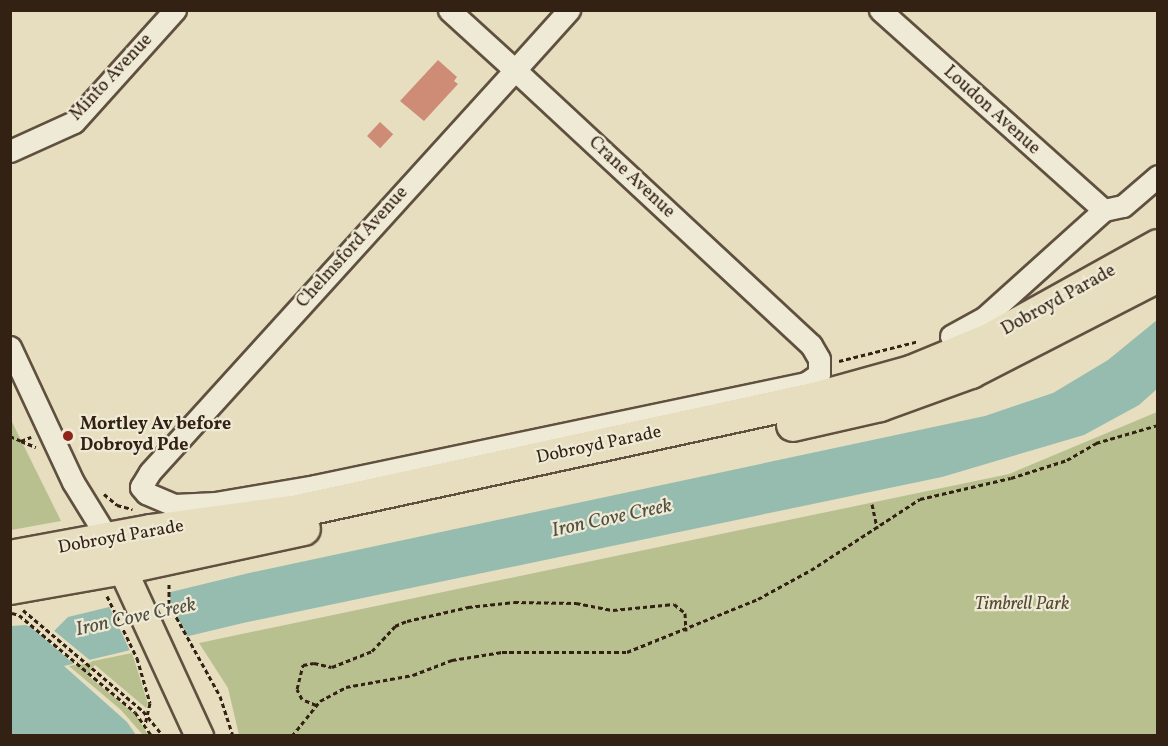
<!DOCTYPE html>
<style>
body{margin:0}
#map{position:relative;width:1168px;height:746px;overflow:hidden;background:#e6debf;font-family:Vollkorn,serif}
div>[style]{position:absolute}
.green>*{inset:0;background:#b8c08f}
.water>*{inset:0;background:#96bcaf}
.pier>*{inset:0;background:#e6debf}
.building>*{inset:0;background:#ce8b76;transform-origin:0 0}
.path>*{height:3px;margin-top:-1.5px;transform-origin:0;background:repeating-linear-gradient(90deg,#332114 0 4.5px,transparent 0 7.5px)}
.roads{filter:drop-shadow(2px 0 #60503f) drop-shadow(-2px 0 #60503f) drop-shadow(0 2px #60503f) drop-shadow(0 -2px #60503f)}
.minor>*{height:21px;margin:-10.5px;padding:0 10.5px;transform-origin:10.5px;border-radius:10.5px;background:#efead5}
.major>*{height:27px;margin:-13.5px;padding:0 13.5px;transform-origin:13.5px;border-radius:13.5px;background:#e6debf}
.highway>*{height:32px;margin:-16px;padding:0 16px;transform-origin:16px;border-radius:16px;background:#e6debf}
.dots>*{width:16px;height:16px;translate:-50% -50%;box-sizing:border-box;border:3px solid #efead5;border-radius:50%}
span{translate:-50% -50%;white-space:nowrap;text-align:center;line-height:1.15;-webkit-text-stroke:4.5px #efead5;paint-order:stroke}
.street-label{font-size:18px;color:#332114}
.poi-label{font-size:18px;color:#332114;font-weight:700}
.left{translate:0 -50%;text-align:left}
.park-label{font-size:18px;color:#544933;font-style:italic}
.water-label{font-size:20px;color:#515042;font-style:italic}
.frame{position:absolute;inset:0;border:12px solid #332114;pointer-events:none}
</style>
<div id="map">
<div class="green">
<i style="clip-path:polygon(1157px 412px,1157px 735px,239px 735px,228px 688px,199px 643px,1009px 474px)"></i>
<i style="clip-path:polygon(10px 420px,11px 420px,61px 521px,11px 530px)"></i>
<i style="clip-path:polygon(132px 653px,148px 704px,146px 708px,95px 665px,87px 675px,136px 715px,148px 735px,143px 735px,121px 710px,69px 666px)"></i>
</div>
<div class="water">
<i style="clip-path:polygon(1157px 320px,1157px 389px,1139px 405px,1084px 435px,942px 477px,243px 623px,64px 666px,127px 722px,136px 735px,11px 736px,11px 626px,26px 625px,49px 636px,68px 617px,249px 573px,985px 416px,1053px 393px,1108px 360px)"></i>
</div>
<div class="pier">
<i style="clip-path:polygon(169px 589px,171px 604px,188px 639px,131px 653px,108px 604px)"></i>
<i style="clip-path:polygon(25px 622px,48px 632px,52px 629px,92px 662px,76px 666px)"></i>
</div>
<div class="building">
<i style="clip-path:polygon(438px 60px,457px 77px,454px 81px,458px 84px,424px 121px,400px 101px)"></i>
<i style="left:380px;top:122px;width:18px;height:19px;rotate:43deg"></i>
</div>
<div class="path">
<i style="left:839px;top:361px;width:82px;rotate:-14deg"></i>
<i style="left:10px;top:436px;width:12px;rotate:24deg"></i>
<i style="left:21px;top:441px;width:11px;rotate:-22deg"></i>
<i style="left:21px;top:441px;width:16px;rotate:22deg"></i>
<i style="left:104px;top:494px;width:17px;rotate:40deg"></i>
<i style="left:117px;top:505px;width:16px;rotate:15deg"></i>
<i style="left:872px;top:504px;width:25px;rotate:78deg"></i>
<i style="left:169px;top:584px;width:20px;rotate:90deg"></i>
<i style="left:169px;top:604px;width:105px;rotate:61deg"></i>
<i style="left:220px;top:696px;width:42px;rotate:72deg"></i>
<i style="left:107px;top:596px;width:69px;rotate:64.2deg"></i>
<i style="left:137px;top:658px;width:47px;rotate:73.9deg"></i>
<i style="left:150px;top:703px;width:22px;rotate:103deg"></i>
<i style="left:23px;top:610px;width:157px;rotate:40.1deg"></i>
<i style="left:143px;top:711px;width:32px;rotate:51deg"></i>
<i style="left:12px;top:613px;width:7px;rotate:16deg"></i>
<i style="left:19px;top:615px;width:151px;rotate:39.9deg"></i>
<i style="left:135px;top:712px;width:29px;rotate:55deg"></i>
<i style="left:316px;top:705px;width:15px;rotate:-157deg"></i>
<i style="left:302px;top:699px;width:11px;rotate:-117deg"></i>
<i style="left:297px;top:689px;width:25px;rotate:-76deg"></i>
<i style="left:303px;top:665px;width:11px;rotate:-10deg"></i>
<i style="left:314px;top:663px;width:18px;rotate:13deg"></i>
<i style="left:332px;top:667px;width:43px;rotate:-21.8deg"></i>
<i style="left:372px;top:651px;width:34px;rotate:-47deg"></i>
<i style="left:395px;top:626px;width:13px;rotate:-23deg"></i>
<i style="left:407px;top:621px;width:63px;rotate:-12.9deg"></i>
<i style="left:468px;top:607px;width:46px;rotate:-6.2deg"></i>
<i style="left:514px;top:602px;width:62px;rotate:0.9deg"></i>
<i style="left:576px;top:603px;width:38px;rotate:11deg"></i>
<i style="left:613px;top:610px;width:61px;rotate:-5.6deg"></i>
<i style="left:674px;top:604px;width:14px;rotate:39deg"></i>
<i style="left:685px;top:613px;width:18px;rotate:87deg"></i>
<i style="left:292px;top:736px;width:45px;rotate:-51.3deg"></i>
<i style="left:320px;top:701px;width:30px;rotate:-28deg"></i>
<i style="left:346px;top:687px;width:68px;rotate:-10.2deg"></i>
<i style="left:413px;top:675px;width:42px;rotate:-21deg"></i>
<i style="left:452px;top:660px;width:51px;rotate:-9.1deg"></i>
<i style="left:502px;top:652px;width:125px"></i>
<i style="left:627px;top:652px;width:141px;rotate:-22deg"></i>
<i style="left:758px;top:599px;width:60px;rotate:-28.7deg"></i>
<i style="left:811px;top:570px;width:130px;rotate:-33.1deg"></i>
<i style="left:920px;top:499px;width:93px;rotate:-13deg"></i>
<i style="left:1011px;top:478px;width:59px;rotate:-17.8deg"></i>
<i style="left:1067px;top:460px;width:34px;rotate:-30deg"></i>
<i style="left:1096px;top:443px;width:65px;rotate:-16.2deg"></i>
</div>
<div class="roads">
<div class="minor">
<i style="left:449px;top:10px;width:89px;rotate:42.3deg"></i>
<i style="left:515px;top:70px;width:404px;rotate:42.9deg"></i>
<i style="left:811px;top:345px;width:16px;rotate:60deg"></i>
<i style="left:819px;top:359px;width:15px;rotate:90deg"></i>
<i style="left:819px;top:374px;width:16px;rotate:145deg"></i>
<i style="left:806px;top:383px;width:502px;rotate:168.15deg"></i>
<i style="left:315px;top:486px;width:100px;rotate:170.3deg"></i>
<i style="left:216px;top:503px;width:42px;rotate:177.3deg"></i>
<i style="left:174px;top:505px;width:30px;rotate:-157deg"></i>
<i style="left:146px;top:493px;width:8px;rotate:-130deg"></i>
<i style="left:141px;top:487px;width:17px;rotate:-59deg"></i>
<i style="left:150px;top:472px;width:543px;rotate:-47.76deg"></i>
<i style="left:515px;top:70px;width:81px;rotate:-48deg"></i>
<i style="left:880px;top:10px;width:300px;rotate:41.8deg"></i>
<i style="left:10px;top:151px;width:70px;rotate:-24.4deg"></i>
<i style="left:74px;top:122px;width:151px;rotate:-48deg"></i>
<i style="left:951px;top:336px;width:39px;rotate:-29deg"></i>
<i style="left:985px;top:317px;width:160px;rotate:-42deg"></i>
<i style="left:1104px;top:210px;width:19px;rotate:-12deg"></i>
<i style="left:1123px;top:206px;width:46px;rotate:-40.6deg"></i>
<i style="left:10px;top:347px;width:149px;rotate:65deg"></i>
<i style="left:73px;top:482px;width:67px;rotate:58.4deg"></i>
</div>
<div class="major">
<i style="left:114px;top:551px;width:204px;rotate:65.3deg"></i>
</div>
<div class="highway">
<i style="left:793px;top:425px;width:89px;rotate:-12.9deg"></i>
<i style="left:880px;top:405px;width:97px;rotate:-19.9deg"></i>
<i style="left:971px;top:372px;width:210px;rotate:-27.2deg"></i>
<i style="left:10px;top:557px;width:142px;rotate:-10.5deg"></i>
<i style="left:150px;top:531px;width:144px;rotate:-7.6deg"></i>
<i style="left:293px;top:512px;width:537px;rotate:-12.25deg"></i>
<i style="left:818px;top:398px;width:97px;rotate:-15.6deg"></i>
<i style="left:911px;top:372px;width:84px;rotate:-22.3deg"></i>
<i style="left:989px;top:340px;width:193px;rotate:-29.1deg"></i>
<i style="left:10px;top:588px;width:115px;rotate:-10deg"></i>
<i style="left:123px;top:568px;width:185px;rotate:-12.2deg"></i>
</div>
</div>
<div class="dots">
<i style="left:68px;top:436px;background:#8f2418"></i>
</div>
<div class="street-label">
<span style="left:112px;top:78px;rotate:-47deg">Minto Avenue</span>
<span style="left:991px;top:111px;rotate:42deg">Loudon Avenue</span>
<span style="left:631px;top:178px;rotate:43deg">Crane Avenue</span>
<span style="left:353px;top:248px;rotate:-48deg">Chelmsford Avenue</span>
<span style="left:1059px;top:301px;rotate:-29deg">Dobroyd Parade</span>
<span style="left:599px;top:446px;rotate:-12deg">Dobroyd Parade</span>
<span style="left:121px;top:538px;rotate:-10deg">Dobroyd Parade</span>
</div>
<div class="poi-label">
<span class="left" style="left:80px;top:436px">Mortley Av before<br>Dobroyd Pde</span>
</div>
<div class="park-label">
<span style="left:1022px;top:605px">Timbrell Park</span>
</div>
<div class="water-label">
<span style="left:612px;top:519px;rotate:-12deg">Iron Cove Creek</span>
<span style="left:136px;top:618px;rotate:-12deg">Iron Cove Creek</span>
</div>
<div class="frame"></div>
</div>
